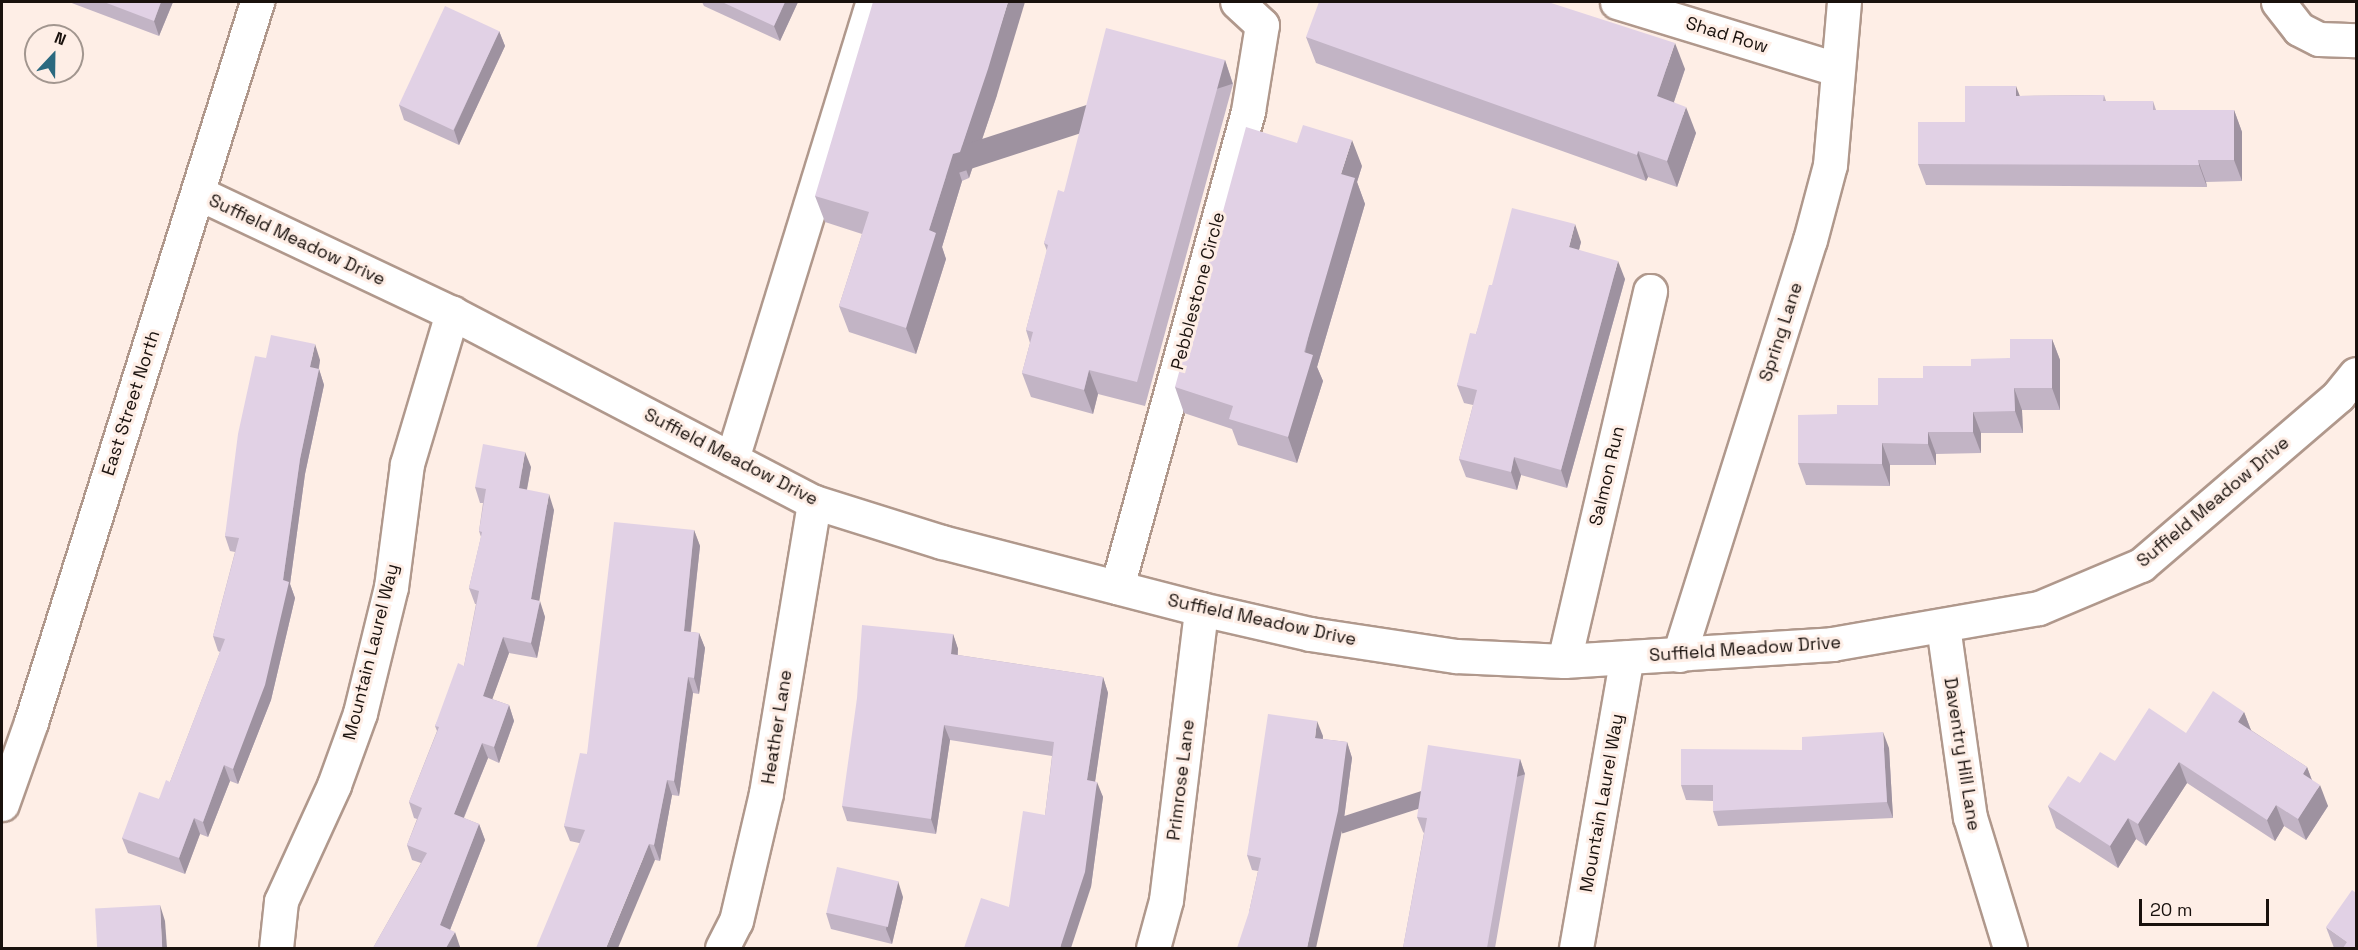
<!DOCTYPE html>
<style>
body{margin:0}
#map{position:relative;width:2358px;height:950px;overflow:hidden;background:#feeee6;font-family:"Space Grotesk",sans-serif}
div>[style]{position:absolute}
.roads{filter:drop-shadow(2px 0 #b0988c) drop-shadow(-2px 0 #b0988c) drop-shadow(0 2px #b0988c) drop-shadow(0 -2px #b0988c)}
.minor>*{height:33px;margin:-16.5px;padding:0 16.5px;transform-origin:16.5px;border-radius:16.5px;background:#fff}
.major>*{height:33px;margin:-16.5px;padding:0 16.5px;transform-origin:16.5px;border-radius:16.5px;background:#fff}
.wall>*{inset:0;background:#c2b4c5}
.shaded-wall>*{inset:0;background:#9e92a0;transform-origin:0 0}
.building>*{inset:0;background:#e1d1e5;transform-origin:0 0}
span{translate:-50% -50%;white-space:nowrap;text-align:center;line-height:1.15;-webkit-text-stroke:6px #feeee6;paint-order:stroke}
.street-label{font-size:18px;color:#19110d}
.frame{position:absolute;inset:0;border:3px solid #19110d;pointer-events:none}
.north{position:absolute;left:24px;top:24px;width:60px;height:60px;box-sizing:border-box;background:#feeee6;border:2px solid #a2968f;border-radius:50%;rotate:22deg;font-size:16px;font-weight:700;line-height:24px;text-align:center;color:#19110d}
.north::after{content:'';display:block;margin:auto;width:21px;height:27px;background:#2b697f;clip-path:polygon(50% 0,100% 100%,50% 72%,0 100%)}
.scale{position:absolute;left:2139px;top:899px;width:130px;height:27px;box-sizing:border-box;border:3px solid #19110d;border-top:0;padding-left:8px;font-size:18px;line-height:21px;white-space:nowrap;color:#19110d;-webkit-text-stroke:4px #feeee6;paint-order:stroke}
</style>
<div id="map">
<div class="roads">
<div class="minor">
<i style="left:1617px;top:2px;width:229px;rotate:17deg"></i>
<i style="left:2278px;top:2px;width:34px;rotate:52deg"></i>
<i style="left:2299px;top:29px;width:22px;rotate:27deg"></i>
<i style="left:2319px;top:39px;width:37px;rotate:2deg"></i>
<i style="left:198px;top:193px;width:281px;rotate:25.3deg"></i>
<i style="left:452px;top:313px;width:408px;rotate:27.6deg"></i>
<i style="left:814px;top:502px;width:134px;rotate:17.4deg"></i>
<i style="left:942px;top:542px;width:268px;rotate:14.5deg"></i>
<i style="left:1201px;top:609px;width:112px;rotate:12.9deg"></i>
<i style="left:1310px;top:634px;width:148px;rotate:8.6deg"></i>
<i style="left:1456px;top:656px;width:108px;rotate:2.7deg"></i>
<i style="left:1564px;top:661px;width:269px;rotate:-3.6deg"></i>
<i style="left:1832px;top:644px;width:210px;rotate:-9.9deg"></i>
<i style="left:2039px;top:608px;width:111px;rotate:-22.9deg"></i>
<i style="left:2141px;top:565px;width:260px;rotate:-40.6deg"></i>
<i style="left:2338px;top:396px;width:28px;rotate:-51deg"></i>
<i style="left:732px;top:459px;width:478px;rotate:-72.9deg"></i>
<i style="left:1117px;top:587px;width:494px;rotate:-74.6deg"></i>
<i style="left:1248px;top:111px;width:87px;rotate:-80.8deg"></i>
<i style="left:1262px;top:25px;width:34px;rotate:-137deg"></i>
<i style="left:1943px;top:626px;width:193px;rotate:82deg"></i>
<i style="left:1970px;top:817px;width:137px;rotate:73deg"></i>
<i style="left:1679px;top:655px;width:435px;rotate:-72.5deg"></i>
<i style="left:1810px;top:240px;width:78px;rotate:-75.1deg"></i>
<i style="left:1830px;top:165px;width:164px;rotate:-85.1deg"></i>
<i style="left:1564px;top:661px;width:380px;rotate:-76.9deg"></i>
<i style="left:276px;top:948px;width:47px;rotate:-83.9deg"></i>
<i style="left:281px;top:901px;width:128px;rotate:-65.4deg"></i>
<i style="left:334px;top:785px;width:77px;rotate:-70.1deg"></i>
<i style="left:360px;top:713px;width:130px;rotate:-76.2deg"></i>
<i style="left:391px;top:587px;width:124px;rotate:-82.6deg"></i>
<i style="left:407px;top:464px;width:158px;rotate:-73.4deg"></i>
<i style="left:722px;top:948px;width:30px;rotate:-63deg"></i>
<i style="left:736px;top:921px;width:131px;rotate:-76.8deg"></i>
<i style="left:766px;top:793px;width:295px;rotate:-80.6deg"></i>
<i style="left:1153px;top:948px;width:50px;rotate:-74.8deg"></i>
<i style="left:1166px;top:900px;width:293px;rotate:-83.1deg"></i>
<i style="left:1576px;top:948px;width:295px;rotate:-80.1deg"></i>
</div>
<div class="major">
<i style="left:2px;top:804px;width:87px;rotate:-70.5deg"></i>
<i style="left:31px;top:722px;width:755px;rotate:-72.57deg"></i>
</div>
</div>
<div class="wall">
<i style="clip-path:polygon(69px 2px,173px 2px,159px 36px)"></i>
<i style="clip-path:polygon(702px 2px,798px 2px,780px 41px,704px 6px)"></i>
<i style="clip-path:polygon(499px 31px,505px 46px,459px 145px,404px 120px,399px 105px)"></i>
<i style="clip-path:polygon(1306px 37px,1685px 69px,1674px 102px,1696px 133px,1677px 187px,1648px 177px,1646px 181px,1316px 63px)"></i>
<i style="clip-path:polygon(1225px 60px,1233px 84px,1145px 406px,1098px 394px,1093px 414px,1031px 397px,1022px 373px,1030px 343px,1026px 330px,1047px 251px,1044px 243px,1064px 192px)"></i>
<i style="clip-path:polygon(997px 95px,969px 178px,962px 181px,942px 247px,946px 259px,916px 354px,849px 332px,839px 306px,862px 234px,825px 222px,815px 196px)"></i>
<i style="clip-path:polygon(2104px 95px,2106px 101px,2153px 101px,2156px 110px,2234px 110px,2242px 132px,2242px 181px,2206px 182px,2207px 187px,1926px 185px,1918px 164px,1965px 122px,2020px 96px)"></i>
<i style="clip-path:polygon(1362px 166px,1357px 182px,1365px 204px,1317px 367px,1323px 381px,1297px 463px,1238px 445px,1232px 429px,1184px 413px,1175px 387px)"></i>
<i style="clip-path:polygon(1581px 242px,1579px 250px,1625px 279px,1567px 488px,1521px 475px,1517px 490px,1466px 477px,1459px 459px,1473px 405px,1464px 403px,1457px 385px,1476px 334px,1492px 285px)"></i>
<i style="clip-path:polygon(2052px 339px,2060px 360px,2060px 410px,2022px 410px,2023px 433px,1981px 433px,1981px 453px,1936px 454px,1936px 465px,1890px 465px,1890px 486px,1806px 485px,1798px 463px,1837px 414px,1878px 405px,1923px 378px,2010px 358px)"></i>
<i style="clip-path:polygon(266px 358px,320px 360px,319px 369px,324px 385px,305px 474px,290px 584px,295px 598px,271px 700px,238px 784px,230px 781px,208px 837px,200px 834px,185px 874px,128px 853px,122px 838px,159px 799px,170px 782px,220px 652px,218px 651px,213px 636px,235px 552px,230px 551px,225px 536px)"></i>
<i style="clip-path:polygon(531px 467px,527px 490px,554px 510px,539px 601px,545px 617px,537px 658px,509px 653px,492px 699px,509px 705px,514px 721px,499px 763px,488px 758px,464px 818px,479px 824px,485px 840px,450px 930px,460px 947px,373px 948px,421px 863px,412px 860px,407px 845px,417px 819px,414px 818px,409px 802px,437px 731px,435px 726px,464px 666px,476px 604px,475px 604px,469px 588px,481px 537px,479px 531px,483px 503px,480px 503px,475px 487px)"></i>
<i style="clip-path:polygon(694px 530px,700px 546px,691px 632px,699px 633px,705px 648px,699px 694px,693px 693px,679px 796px,672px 795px,660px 861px,570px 841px,564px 826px,587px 754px)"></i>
<i style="clip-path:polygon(953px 634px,958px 649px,958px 655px,1103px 677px,1108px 693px,1095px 781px,1103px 797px,1091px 887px,1009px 907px,1045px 815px,1052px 756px,950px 740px,936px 834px,847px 821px,842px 806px)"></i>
<i style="clip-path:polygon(2244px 712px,2251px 730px,2307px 767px,2312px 780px,2328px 806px,2306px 840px,2284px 826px,2275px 841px,2187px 783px,2146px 846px,2136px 839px,2118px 868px,2056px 828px,2048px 806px,2080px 783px,2115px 761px)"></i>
<i style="clip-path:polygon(1323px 736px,1323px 739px,1347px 742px,1352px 758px,1343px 826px,1249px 912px,1258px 871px,1252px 870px,1247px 855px)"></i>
<i style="clip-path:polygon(1889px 748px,1893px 818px,1718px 826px,1713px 811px,1713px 801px,1686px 800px,1681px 785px,1802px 750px)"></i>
<i style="clip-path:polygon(1520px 759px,1525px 774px,1495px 948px,1403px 948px,1424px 833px,1423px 832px,1417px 817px)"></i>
<i style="clip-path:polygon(903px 897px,892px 944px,831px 929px,826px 913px)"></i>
<i style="clip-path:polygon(2326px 927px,2356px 948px,2334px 948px)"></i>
</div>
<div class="shaded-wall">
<i style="clip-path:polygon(161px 2px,173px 2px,159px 36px,154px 21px)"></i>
<i style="clip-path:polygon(785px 2px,798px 2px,780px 41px,774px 26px)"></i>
<i style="clip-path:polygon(1008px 2px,1025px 2px,997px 95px,969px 178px,960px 152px)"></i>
<i style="clip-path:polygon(499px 31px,505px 46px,459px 145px,454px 130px)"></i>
<i style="clip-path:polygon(1675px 43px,1685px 69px,1667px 122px,1657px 96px)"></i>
<i style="left:1225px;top:60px;width:25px;height:334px;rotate:72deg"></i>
<i style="clip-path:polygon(2016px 86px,2024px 107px,2016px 96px)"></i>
<i style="clip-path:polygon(1686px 107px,1696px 133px,1677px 187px,1667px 161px)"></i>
<i style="clip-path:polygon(2234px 110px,2242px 132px,2242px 181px,2234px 160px)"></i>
<i style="clip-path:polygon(1352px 140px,1362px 166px,1357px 182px,1365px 204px,1317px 367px,1323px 381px,1297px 463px,1288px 437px,1341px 174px)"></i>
<i style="clip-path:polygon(1638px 151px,1648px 177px,1646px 181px,1637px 155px)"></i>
<i style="clip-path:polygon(953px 154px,962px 181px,942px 247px,946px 259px,916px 354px,906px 328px,929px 230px)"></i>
<i style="clip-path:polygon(2198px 160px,2206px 182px,2207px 187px,2199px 165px)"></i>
<i style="clip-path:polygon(1575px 224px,1581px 242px,1575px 265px,1569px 247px)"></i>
<i style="clip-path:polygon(1618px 261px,1625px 279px,1567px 488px,1561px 470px)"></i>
<i style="clip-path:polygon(2052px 339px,2060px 360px,2060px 410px,2052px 388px)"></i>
<i style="clip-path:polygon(315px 344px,320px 360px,316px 383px,310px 367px)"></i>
<i style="clip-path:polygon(319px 369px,324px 385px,305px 474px,290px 584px,295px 598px,271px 700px,238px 784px,233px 769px,283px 580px,300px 459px)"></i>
<i style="clip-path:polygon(1089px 370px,1098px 394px,1093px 414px,1084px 390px)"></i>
<i style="clip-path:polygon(2014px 388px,2022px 410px,2023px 433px,2015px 411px)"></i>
<i style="clip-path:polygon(1973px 412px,1981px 433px,1981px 453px,1973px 432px)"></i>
<i style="clip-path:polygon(1928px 432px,1936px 454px,1936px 465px,1928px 444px)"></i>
<i style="clip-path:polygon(1882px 443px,1890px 465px,1890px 486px,1882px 464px)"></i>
<i style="clip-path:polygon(525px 452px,531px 467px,524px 504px,519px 488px)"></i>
<i style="clip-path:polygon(1514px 457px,1521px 475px,1517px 490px,1511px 472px)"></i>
<i style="clip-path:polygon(549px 494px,554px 510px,537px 615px,531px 599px)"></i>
<i style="clip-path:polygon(694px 530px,700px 546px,689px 646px,684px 631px)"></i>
<i style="clip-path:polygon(540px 601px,545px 617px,537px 658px,531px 643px)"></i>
<i style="clip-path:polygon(699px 633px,705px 648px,699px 694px,694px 678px)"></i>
<i style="clip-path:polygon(953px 634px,958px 649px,956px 669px,951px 654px)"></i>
<i style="clip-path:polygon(503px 637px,509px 653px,488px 711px,483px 696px)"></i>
<i style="clip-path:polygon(688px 677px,693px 693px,679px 796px,674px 781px)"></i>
<i style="clip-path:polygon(1103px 677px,1108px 693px,1093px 796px,1087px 780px)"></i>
<i style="clip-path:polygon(509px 705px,514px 721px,499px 763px,494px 747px)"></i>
<i style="clip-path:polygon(2244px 712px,2252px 733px,2238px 722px)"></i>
<i style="clip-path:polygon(1317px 721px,1323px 736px,1321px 754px,1315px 738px)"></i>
<i style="clip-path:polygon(944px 725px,950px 740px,936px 834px,931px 819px)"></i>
<i style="clip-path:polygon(1883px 732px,1889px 748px,1893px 818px,1887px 802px)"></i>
<i style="clip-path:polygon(1347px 742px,1352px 758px,1343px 826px,1316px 948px,1307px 948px)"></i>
<i style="clip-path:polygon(482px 743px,488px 758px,459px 829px,454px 814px)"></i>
<i style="left:1520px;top:759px;width:16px;height:192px;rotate:72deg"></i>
<i style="clip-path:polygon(2179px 762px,2187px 783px,2146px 846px,2138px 824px)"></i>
<i style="clip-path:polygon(224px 765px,230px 781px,208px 837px,203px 822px)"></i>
<i style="clip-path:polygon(2307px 767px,2315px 789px,2303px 774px)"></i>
<i style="clip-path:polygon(667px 780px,672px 795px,660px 861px,654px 845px)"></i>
<i style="clip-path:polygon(1097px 782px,1103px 797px,1091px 887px,1071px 948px,1060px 948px)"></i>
<i style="clip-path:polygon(2320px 785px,2328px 806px,2306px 840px,2298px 819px)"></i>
<i style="clip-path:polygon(2276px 805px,2284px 826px,2275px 841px,2267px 820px)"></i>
<i style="clip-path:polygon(194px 818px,200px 834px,185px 874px,179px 858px)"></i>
<i style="clip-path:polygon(2128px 818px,2136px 839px,2118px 868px,2110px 846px)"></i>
<i style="clip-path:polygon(479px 824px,485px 840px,446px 940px,440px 925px)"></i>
<i style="clip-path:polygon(649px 844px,655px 860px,618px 948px,606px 948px)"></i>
<i style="clip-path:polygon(898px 881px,903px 897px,892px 944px,886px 929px)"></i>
<i style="clip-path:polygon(160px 905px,165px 921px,167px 948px,162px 948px)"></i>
<i style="clip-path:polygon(455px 932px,460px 947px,460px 948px,446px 948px)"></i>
</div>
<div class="building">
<i style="clip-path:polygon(104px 2px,161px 2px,154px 21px)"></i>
<i style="clip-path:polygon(722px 2px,785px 2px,774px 26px)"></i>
<i style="clip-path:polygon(873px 2px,1008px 2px,988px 69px,960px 152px,953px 154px,929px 230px,936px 233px,906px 328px,839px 306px,869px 212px,815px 196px)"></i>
<i style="clip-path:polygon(1319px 2px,1548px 2px,1675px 43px,1657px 96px,1686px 107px,1667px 161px,1638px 151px,1637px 155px,1306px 37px)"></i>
<i style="left:445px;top:6px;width:60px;height:109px;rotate:25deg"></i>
<i style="clip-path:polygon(1106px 28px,1225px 60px,1137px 382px,1089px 370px,1084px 390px,1022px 373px,1033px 332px,1026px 330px,1048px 245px,1044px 243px,1058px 190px,1064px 192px)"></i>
<i style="clip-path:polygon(1965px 86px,2016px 86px,2016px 96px,2104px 95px,2103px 101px,2153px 101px,2153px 110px,2234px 110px,2234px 160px,2198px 160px,2199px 165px,1918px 164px,1918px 122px,1965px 122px)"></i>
<i style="clip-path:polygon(1303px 125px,1352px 140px,1341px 174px,1355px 178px,1304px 352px,1313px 355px,1288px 437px,1229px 419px,1233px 406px,1175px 387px,1246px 127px,1297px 143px)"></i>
<i style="clip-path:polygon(1512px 208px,1575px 224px,1569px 247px,1618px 261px,1561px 470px,1514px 457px,1511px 472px,1459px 459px,1477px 390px,1457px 385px,1470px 333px,1476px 334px,1489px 285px,1492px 285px)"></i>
<i style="clip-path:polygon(271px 335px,315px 344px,310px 367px,319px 369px,300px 459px,283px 580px,289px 582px,265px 685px,233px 769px,224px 765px,203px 822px,194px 818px,179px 858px,122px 838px,139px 792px,159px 799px,166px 780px,170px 782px,225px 639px,213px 636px,239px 538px,225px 536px,238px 434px,255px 356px,266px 358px)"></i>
<i style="clip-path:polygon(2010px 339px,2052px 339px,2052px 388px,2014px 388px,2015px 411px,1973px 412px,1973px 432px,1928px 432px,1928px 444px,1882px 443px,1882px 464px,1798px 463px,1798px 415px,1837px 414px,1837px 405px,1878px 405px,1878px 378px,1923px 378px,1923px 366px,1971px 366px,1971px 359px,2010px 358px)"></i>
<i style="clip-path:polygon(483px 444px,525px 452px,519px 488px,549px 494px,531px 599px,540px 601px,531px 643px,503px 637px,483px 696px,509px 705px,494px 747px,482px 743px,454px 814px,479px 824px,440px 925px,455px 932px,446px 948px,373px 948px,427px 853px,407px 845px,422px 808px,409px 802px,439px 727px,435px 726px,458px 663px,464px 666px,479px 591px,469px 588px,482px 532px,479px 531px,486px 489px,475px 487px)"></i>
<i style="clip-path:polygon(614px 522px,694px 530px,684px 631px,699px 633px,694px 678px,688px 677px,674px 781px,667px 780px,654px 845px,649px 844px,606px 948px,536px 948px,585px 830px,564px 826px,580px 753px,587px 754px)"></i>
<i style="clip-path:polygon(862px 625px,953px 634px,951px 654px,1103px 677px,1087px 780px,1097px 782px,1085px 872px,1060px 948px,964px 948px,981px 898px,1009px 907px,1023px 811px,1045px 815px,1054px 742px,944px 725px,931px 819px,842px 806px,857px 698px)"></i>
<i style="clip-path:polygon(2213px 691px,2244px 712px,2238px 722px,2307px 767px,2303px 774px,2320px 785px,2298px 819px,2276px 805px,2267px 820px,2179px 762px,2138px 824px,2128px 818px,2110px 846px,2048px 806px,2068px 776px,2080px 783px,2100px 752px,2115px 761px,2149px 708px,2186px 733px)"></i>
<i style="clip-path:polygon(1268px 714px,1317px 721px,1315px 738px,1347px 742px,1338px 811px,1307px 948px,1237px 948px,1249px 912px,1261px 858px,1247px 855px)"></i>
<i style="clip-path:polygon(1883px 732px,1887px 802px,1713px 811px,1713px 785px,1681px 785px,1681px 749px,1802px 750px,1802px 737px)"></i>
<i style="clip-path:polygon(1428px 745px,1520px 759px,1487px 948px,1403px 948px,1427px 818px,1417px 817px)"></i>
<i style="left:837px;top:867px;width:63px;height:47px;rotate:13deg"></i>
<i style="clip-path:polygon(2352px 890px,2356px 893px,2356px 948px,2343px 948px,2347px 942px,2326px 927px)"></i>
<i style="left:160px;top:905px;width:43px;height:65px;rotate:87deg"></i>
</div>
<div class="street-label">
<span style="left:1727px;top:35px;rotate:17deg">Shad Row</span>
<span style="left:297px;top:240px;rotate:25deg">Suffield Meadow Drive</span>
<span style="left:1198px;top:291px;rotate:-75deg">Pebblestone Circle</span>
<span style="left:1781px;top:332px;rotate:-72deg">Spring Lane</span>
<span style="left:131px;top:403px;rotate:-72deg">East Street North</span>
<span style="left:731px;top:457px;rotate:27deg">Suffield Meadow Drive</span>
<span style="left:1607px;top:476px;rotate:-77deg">Salmon Run</span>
<span style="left:2213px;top:502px;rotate:-40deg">Suffield Meadow Drive</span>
<span style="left:1262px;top:620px;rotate:12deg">Suffield Meadow Drive</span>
<span style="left:1745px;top:649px;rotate:-4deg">Suffield Meadow Drive</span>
<span style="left:371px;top:652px;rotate:-76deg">Mountain Laurel Way</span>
<span style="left:777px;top:727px;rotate:-81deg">Heather Lane</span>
<span style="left:1962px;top:754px;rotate:81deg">Daventry Hill Lane</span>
<span style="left:1181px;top:780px;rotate:-83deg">Primrose Lane</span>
<span style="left:1602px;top:803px;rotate:-80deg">Mountain Laurel Way</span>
</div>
<div class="frame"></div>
<div class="north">N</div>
<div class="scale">20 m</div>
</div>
